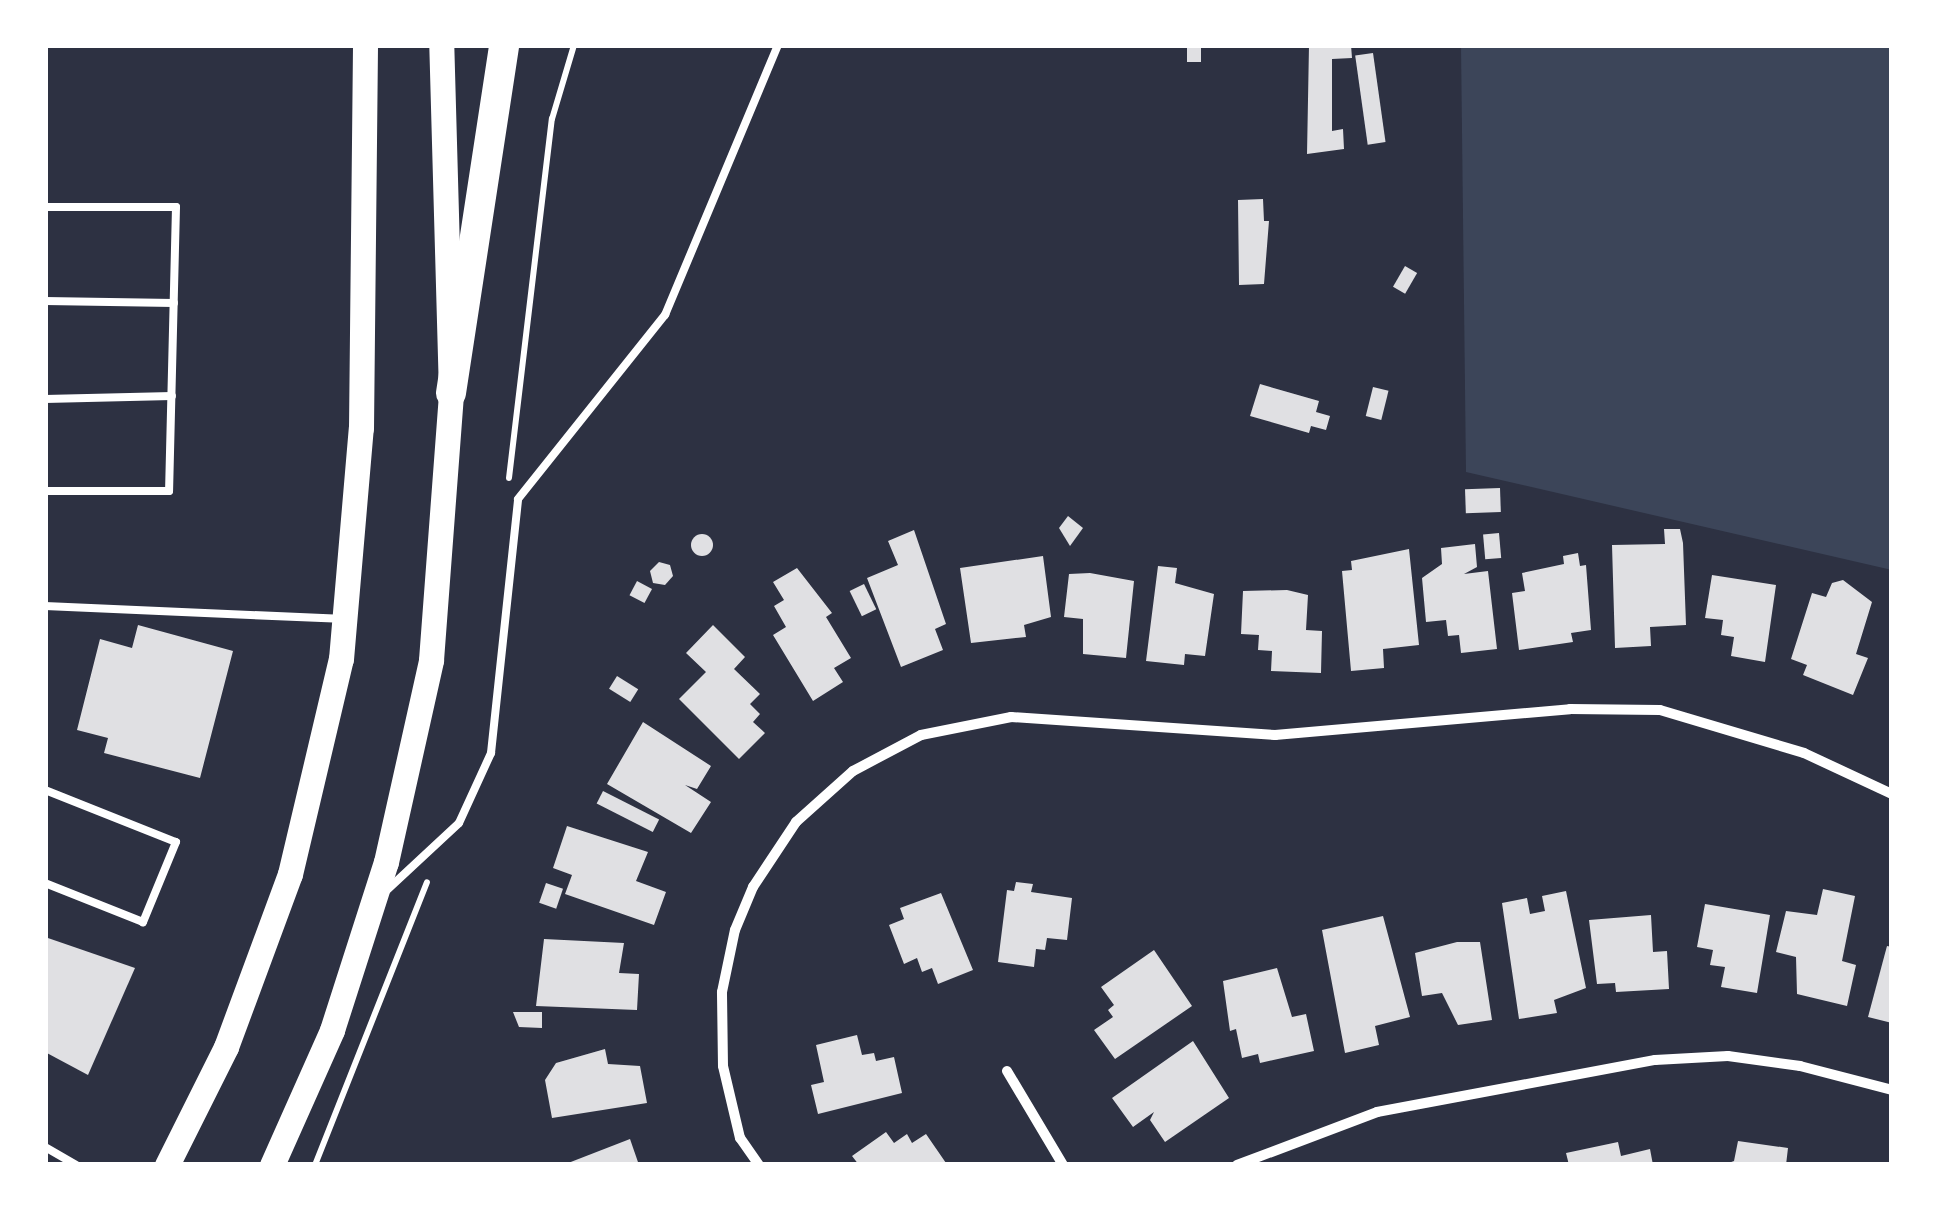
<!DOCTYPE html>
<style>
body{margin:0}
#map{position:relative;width:1937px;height:1210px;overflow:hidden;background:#2d3142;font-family:"Exo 2",sans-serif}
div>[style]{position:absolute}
.green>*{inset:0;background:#3c4559}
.building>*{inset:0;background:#e0e0e3;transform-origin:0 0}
.round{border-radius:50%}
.path>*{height:6px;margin:-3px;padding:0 3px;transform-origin:3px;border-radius:3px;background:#fff}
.service>*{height:8px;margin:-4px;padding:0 4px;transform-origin:4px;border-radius:4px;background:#fff}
.minor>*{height:10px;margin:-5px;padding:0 5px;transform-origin:5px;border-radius:5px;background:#fff}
.primary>*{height:25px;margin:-12.5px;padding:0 12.5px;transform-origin:12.5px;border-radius:12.5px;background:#fff}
.motorway>*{height:30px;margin:-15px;padding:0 15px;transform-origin:15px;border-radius:15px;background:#fff}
span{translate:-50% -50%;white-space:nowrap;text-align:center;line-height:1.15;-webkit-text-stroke:8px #fff;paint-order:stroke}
.frame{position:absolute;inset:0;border:48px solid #fff;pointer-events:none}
</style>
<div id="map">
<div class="green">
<i style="clip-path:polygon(1461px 45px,1892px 45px,1892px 570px,1466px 472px)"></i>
</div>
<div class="building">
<i style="left:1187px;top:45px;width:14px;height:17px"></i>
<i style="clip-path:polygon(1309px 45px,1351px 45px,1352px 58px,1332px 59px,1332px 131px,1343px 129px,1344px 149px,1307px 154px)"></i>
<i style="left:1373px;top:53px;width:90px;height:18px;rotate:82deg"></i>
<i style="clip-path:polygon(1263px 199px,1264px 221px,1269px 221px,1264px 284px,1239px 285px,1238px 200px)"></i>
<i style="left:1405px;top:266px;width:14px;height:24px;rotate:30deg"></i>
<i style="clip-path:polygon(1260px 384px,1319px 401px,1316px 412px,1330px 416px,1326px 430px,1311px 426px,1309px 433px,1250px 416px)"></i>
<i style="left:1373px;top:387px;width:16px;height:30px;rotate:14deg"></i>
<i style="left:1500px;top:488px;width:24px;height:35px;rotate:88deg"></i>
<i style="clip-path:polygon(1068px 516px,1083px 528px,1070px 546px,1059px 528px)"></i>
<i style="clip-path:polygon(1664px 529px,1680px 529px,1683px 543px,1686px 625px,1650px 627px,1651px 646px,1615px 648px,1612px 545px,1665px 544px)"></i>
<i style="clip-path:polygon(914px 530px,946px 624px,935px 629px,943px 650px,901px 667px,867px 578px,898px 565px,888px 541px)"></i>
<i style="left:1499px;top:533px;width:25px;height:16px;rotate:85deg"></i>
<i class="round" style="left:691px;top:534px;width:22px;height:22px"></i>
<i style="clip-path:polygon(1475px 544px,1477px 567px,1464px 574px,1488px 571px,1497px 649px,1461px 653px,1459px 635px,1448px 636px,1446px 620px,1426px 622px,1422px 578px,1442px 564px,1441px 548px)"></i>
<i style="clip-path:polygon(1409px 549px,1419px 645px,1383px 649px,1384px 668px,1351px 671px,1342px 571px,1352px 570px,1351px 561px)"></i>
<i style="clip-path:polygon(1578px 553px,1580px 566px,1586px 565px,1591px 630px,1571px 633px,1573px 642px,1519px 650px,1512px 593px,1525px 591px,1522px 573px,1564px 564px,1563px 556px)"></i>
<i style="clip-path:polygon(1043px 556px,1051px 617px,1024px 625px,1026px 637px,971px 643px,960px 568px)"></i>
<i style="clip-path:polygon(659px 562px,670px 565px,673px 576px,665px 585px,653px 583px,650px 571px)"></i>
<i style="clip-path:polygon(1158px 566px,1177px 568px,1175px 583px,1214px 594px,1205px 656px,1185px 654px,1184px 665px,1146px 661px)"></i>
<i style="clip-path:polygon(797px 568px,832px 613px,826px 617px,851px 658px,834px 668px,843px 682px,813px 701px,773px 635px,786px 627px,774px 606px,784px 600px,773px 582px)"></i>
<i style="clip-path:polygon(1090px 573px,1134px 581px,1126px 658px,1083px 654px,1083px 619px,1064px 617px,1069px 574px)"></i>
<i style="clip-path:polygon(1712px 575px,1776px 585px,1765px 662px,1731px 656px,1734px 637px,1721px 635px,1723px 620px,1705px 618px)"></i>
<i style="clip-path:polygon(1843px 580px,1872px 602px,1856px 654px,1868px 658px,1853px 695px,1803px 675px,1807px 665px,1791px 659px,1812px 593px,1826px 597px,1832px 583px)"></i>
<i style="left:637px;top:581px;width:17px;height:16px;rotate:28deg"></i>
<i style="left:864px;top:584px;width:28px;height:16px;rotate:64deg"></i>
<i style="clip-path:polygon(1287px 590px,1308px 595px,1306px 630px,1322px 631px,1321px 673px,1271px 671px,1272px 651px,1258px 650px,1259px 635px,1241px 634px,1243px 591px)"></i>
<i style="clip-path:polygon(138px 625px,233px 651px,200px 778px,104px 753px,108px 738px,77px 730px,100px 639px,132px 648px)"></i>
<i style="clip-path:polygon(713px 625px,745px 657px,734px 669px,760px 694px,750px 704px,760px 714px,753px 722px,765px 733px,739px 759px,679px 699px,706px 672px,686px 653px)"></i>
<i style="left:617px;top:676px;width:25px;height:15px;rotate:32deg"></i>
<i style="clip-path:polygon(643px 722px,711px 766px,697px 789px,685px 785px,711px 802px,691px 833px,607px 784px)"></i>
<i style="left:603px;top:791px;width:63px;height:14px;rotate:27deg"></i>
<i style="clip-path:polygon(567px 826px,648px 852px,636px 881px,666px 892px,654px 925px,565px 894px,572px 875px,553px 868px)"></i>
<i style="clip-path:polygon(1016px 882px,1033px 884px,1031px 892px,1072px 898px,1067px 940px,1047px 938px,1045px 950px,1036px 949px,1034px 967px,998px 962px,1007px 890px,1014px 891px)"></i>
<i style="left:546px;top:883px;width:18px;height:21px;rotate:19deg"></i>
<i style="clip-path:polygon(1823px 889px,1855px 896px,1842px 961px,1856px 965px,1847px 1006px,1797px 994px,1796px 957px,1776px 952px,1786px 911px,1817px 915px)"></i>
<i style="clip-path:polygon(1566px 891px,1586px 988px,1554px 1000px,1557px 1013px,1519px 1019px,1502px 903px,1527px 898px,1530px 914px,1545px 911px,1542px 896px)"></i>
<i style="clip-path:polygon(941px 893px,973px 970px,938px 984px,932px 968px,922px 972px,917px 958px,904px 964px,889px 925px,904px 919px,900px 908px)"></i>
<i style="clip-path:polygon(1705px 904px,1770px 915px,1757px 993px,1721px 987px,1725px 967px,1710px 965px,1713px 950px,1697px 947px)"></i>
<i style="clip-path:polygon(1651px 915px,1653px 952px,1667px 951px,1669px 989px,1616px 992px,1615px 983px,1597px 984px,1589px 920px)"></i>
<i style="clip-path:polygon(1383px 916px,1410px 1017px,1375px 1026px,1379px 1045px,1345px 1053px,1322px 930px)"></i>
<i style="clip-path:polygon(45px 937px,135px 968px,88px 1075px,45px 1052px)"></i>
<i style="clip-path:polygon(544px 939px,624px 943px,619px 973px,639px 974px,637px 1010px,536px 1006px)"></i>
<i style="clip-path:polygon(1457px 942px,1480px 942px,1492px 1020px,1458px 1025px,1442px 993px,1422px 996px,1415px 953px)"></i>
<i style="clip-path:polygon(1887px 946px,1892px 947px,1892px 1023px,1868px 1017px)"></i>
<i style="clip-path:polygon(1154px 950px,1192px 1006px,1115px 1059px,1094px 1030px,1113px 1017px,1108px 1010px,1114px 1005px,1101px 987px)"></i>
<i style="clip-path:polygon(1277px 968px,1292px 1017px,1306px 1014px,1314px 1051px,1260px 1063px,1258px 1054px,1242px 1058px,1236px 1029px,1230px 1031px,1223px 981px)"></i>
<i style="clip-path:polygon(513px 1012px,542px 1012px,542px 1028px,519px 1027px)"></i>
<i style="clip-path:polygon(857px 1035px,862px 1055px,874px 1053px,876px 1061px,894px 1057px,902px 1093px,818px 1114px,811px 1085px,824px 1082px,816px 1045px)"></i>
<i style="clip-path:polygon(1193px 1041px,1229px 1098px,1165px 1142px,1150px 1120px,1154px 1112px,1133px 1127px,1112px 1098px)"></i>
<i style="clip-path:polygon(605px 1049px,608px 1064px,640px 1066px,647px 1103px,552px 1118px,545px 1080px,556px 1063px)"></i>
<i style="clip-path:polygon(886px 1132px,894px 1143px,907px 1134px,912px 1143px,926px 1134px,946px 1163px,859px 1165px,852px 1156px)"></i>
<i style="clip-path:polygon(630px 1139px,639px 1165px,563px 1165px)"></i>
<i style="clip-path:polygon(1738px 1141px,1788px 1148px,1786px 1165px,1723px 1165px,1734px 1161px)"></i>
<i style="clip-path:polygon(1618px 1142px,1621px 1156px,1650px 1149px,1653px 1165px,1569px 1165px,1566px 1153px)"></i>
</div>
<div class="path">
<i style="left:509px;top:478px;width:362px;rotate:-83.2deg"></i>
<i style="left:552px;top:119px;width:77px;rotate:-73.4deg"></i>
<i style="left:315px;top:1165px;width:304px;rotate:-68.4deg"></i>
</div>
<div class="service">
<i style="left:45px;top:207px;width:131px"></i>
<i style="left:176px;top:207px;width:284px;rotate:91.4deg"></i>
<i style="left:169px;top:491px;width:124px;rotate:180deg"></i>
<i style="left:45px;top:301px;width:129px;rotate:0.9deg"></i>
<i style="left:45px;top:399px;width:127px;rotate:-1.4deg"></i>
<i style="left:45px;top:606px;width:295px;rotate:2.5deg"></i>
<i style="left:45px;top:790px;width:141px;rotate:21.7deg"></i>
<i style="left:176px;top:842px;width:87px;rotate:112.4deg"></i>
<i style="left:143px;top:922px;width:105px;rotate:-158.3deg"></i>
<i style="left:387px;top:890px;width:98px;rotate:-42.9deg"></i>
<i style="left:459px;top:823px;width:77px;rotate:-65.4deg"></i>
<i style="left:491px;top:753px;width:255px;rotate:-83.9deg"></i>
<i style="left:518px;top:499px;width:236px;rotate:-51.4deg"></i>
<i style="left:665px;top:315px;width:293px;rotate:-67.3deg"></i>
<i style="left:45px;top:1147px;width:36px;rotate:30deg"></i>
</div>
<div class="minor">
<i style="left:1007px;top:1071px;width:109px;rotate:59.2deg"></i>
<i style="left:759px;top:1165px;width:33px;rotate:-125deg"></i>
<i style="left:740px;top:1138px;width:74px;rotate:-103.3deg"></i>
<i style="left:723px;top:1066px;width:74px;rotate:-90.8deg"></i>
<i style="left:722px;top:992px;width:63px;rotate:-78.2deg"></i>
<i style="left:735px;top:930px;width:47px;rotate:-67.3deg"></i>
<i style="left:753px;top:887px;width:78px;rotate:-56.5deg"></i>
<i style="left:796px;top:822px;width:76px;rotate:-41.8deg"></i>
<i style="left:853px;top:771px;width:77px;rotate:-27.9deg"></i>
<i style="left:921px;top:735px;width:92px;rotate:-11.3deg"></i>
<i style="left:1011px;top:717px;width:265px;rotate:3.9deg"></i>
<i style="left:1275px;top:735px;width:296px;rotate:-5deg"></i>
<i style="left:1570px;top:709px;width:90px;rotate:0.6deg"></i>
<i style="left:1660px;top:710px;width:150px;rotate:16.6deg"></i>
<i style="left:1804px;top:753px;width:97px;rotate:25deg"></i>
<i style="left:1237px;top:1165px;width:150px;rotate:-20.7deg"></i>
<i style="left:1377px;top:1112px;width:283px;rotate:-10.6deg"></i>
<i style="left:1655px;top:1060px;width:73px;rotate:-3.1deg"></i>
<i style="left:1728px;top:1056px;width:73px;rotate:7.9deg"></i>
<i style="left:1800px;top:1066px;width:95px;rotate:14.6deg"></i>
</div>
<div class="primary">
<i style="left:167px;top:1165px;width:132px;rotate:-63.4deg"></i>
<i style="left:226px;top:1047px;width:184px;rotate:-69.7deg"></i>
<i style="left:290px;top:874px;width:221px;rotate:-76.7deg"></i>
<i style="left:341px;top:659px;width:232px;rotate:-85.1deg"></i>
<i style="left:361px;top:428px;width:383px;rotate:-89.4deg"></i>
<i style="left:272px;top:1165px;width:148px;rotate:-66deg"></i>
<i style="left:332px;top:1030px;width:176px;rotate:-72.2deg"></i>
<i style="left:386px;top:862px;width:207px;rotate:-77.4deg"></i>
<i style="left:431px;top:660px;width:268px;rotate:-85.7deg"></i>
<i style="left:451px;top:393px;width:348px;rotate:-91.6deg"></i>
</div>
<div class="motorway">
<i style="left:451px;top:393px;width:352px;rotate:-81.3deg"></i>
</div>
<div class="frame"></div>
</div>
